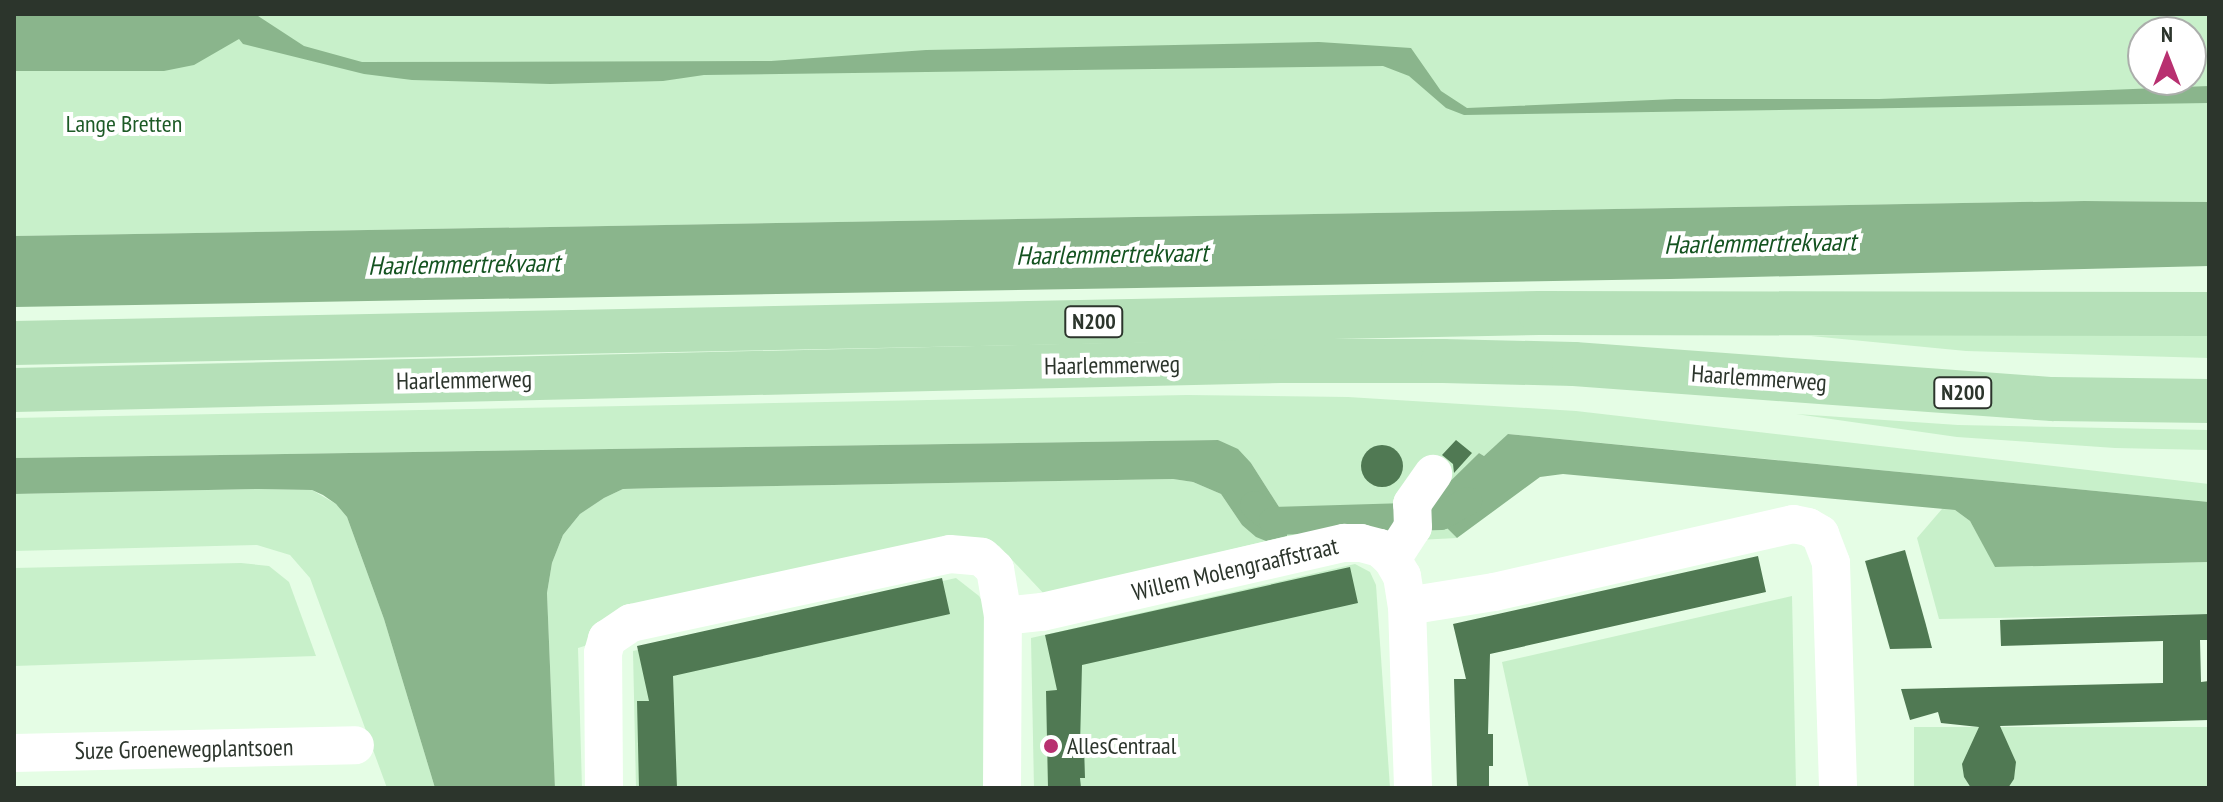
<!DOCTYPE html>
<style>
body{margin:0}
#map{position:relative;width:2223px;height:802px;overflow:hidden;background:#e5fde5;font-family:"PT Sans Narrow",sans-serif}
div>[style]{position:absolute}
.green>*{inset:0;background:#c8f0ca;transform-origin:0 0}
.water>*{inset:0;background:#8ab58c}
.canal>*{height:28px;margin:-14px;padding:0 14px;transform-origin:14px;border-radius:14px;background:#8ab58c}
.building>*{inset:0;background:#507953}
.round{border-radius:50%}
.minor>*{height:38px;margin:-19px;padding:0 19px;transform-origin:19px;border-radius:19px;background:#fff}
.major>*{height:44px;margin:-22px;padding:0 22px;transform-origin:22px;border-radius:22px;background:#b5e0b8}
.dots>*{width:22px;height:22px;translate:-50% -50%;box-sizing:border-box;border:4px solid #fff;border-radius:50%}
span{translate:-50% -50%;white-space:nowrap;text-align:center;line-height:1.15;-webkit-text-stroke:8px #fff;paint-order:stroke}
.shield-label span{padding:2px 6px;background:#fff;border:2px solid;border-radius:6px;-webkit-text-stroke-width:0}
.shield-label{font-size:22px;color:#2c352c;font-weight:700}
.park-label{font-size:24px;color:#1d5a26}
.street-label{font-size:24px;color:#2c352c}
.poi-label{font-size:24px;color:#2c352c}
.left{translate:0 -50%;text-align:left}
.water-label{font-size:26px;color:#145320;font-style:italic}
.frame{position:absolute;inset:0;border:16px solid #2c352c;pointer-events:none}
.north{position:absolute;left:2127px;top:16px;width:80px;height:80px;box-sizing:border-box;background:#fff;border:2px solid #abaeab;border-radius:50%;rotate:0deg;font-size:22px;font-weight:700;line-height:32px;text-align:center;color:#2c352c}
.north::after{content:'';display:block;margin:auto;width:28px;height:36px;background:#b83070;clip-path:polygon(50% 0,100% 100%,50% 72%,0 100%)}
</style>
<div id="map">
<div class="green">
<i style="clip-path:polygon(evenodd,14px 14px,2209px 14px,2209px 202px,2084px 201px,14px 236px,14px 14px,2143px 32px,2191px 32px,2191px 80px,2143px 80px,2143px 32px)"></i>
<i style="clip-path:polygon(2209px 329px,2209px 358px,1966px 351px,1811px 336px)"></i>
<i style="clip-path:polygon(1187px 395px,1348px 397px,1576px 411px,2209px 484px,2209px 502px,1509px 434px,1484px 456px,1479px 453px,1426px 506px,1457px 538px,1418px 540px,1403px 531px,1287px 536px,1288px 521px,1251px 463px,1218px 440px,14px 458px,14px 418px)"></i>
<i style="clip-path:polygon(1796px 414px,1958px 425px,2209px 430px,2209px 450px,2115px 448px,1957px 437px)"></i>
<i style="clip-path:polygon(1173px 479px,1193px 482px,1221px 494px,1242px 525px,1266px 541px,1045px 595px,999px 546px,981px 538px,610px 619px,590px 631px,591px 644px,578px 648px,582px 788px,555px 788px,547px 593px,552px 563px,563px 535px,580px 514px,604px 498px,623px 489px,660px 488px)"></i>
<i style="clip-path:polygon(258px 489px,312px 490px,336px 504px,347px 517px,384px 619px,435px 788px,387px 788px,310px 578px,290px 555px,257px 545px,14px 551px,14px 494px)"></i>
<i style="clip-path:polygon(1942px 509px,1955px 510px,1970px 521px,1996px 567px,2209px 562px,2209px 614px,1939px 619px,1917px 538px)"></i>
<i style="clip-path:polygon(241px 563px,269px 566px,289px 582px,316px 656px,14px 666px,14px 568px)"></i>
<i style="clip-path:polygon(1355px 564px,1370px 572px,1376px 585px,1390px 788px,1034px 788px,1031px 638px)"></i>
<i style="clip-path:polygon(956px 578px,979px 596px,987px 609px,987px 788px,636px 788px,633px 651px)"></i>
<i style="clip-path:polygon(1792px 596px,1796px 788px,1529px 788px,1502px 662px)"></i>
<i style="left:2209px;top:727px;width:61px;height:295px;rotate:90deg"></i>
</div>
<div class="water">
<i style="clip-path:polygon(14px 14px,255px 14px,304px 46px,362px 62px,771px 61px,926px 50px,1319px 42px,1411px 48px,1441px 91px,1467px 108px,1676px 99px,1879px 99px,2209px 86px,2209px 103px,1464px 115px,1446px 108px,1409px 76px,1383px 66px,704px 75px,663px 81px,550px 84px,412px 80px,364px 74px,243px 44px,239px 39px,194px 65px,164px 71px,14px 71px)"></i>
<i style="clip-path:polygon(2084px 201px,2209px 202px,2209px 266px,1670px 279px,14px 307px,14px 236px)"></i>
<i style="clip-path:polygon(1508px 434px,2209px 502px,2209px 562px,1995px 567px,1970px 521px,1955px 510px,1563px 474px,1540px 477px,1457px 538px,1425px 506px,1479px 453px,1484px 456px)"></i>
<i style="clip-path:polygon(1218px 440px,1238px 449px,1251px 463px,1288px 521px,1287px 536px,1266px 541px,1256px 537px,1242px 525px,1221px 494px,1193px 482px,1173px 479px,660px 488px,623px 489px,604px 498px,580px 514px,563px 535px,552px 563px,547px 593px,555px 788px,435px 788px,384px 619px,347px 517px,336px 504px,323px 495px,312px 490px,258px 489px,14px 494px,14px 458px)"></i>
</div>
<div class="canal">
<i style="left:1254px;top:505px;width:25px;rotate:40deg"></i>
<i style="left:1273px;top:521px;width:168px;rotate:-1.7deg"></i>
<i style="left:1441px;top:516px;width:31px;rotate:-29deg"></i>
</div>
<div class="building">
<i style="clip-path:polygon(1456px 440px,1472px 453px,1454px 473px,1453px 464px,1442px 455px)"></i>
<i class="round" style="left:1361px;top:445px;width:42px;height:42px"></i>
<i style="clip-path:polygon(1905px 550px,1926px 625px,1932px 648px,1890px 649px,1865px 561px)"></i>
<i style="clip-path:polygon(1758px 556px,1766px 592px,1490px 654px,1488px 734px,1493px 734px,1493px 766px,1489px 766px,1489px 788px,1457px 788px,1454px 679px,1466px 679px,1453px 624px)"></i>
<i style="clip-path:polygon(1350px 567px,1358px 603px,1082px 665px,1080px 745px,1084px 745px,1085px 778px,1080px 778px,1081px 788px,1048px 788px,1046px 691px,1057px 690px,1045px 635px)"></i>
<i style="clip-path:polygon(942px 578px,950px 614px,673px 676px,677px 788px,639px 788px,637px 701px,649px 701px,637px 646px)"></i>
<i style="clip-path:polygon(2209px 614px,2209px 640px,2200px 640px,2201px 682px,2209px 681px,2209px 720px,2000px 726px,2016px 762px,2014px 779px,2008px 788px,1971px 788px,1964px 777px,1962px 764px,1979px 727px,1941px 723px,1938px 712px,1910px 720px,1901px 689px,2163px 683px,2163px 641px,2001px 646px,2000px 620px)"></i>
</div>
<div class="minor">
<i style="left:1392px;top:559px;width:38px;rotate:-57deg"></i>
<i style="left:1413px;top:527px;width:23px;rotate:-92deg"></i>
<i style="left:1412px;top:504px;width:37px;rotate:-55deg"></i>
<i style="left:1407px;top:606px;width:182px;rotate:88.1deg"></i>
<i style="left:14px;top:753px;width:341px;rotate:-1.3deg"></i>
<i style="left:604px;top:788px;width:135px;rotate:-90.4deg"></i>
<i style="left:603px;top:653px;width:15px;rotate:-74deg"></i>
<i style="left:607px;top:639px;width:29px;rotate:-34deg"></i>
<i style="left:631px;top:623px;width:326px;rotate:-12.2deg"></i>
<i style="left:950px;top:554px;width:32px;rotate:5deg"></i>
<i style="left:982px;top:557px;width:18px;rotate:43deg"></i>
<i style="left:995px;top:569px;width:48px;rotate:80.3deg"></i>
<i style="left:1003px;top:616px;width:39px;rotate:-6deg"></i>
<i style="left:1042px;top:612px;width:310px;rotate:-12.9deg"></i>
<i style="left:1344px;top:543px;width:17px"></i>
<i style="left:1361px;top:543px;width:20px;rotate:15deg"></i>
<i style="left:1380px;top:548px;width:16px;rotate:43deg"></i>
<i style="left:1392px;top:559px;width:20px;rotate:60deg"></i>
<i style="left:1402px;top:576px;width:30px;rotate:81deg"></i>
<i style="left:1407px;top:606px;width:88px;rotate:-9.1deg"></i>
<i style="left:1494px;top:592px;width:307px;rotate:-12.8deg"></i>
<i style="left:1793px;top:524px;width:15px;rotate:11deg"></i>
<i style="left:1808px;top:527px;width:14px;rotate:30deg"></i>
<i style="left:1820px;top:534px;width:31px;rotate:69deg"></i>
<i style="left:1831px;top:563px;width:225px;rotate:88.2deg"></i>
<i style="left:1002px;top:788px;width:172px;rotate:-89.7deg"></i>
</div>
<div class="major">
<i style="left:14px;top:343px;width:1526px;rotate:-1.13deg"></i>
<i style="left:1540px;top:313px;width:669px;rotate:0.09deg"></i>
<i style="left:14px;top:390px;width:1267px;rotate:-1.31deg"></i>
<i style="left:1281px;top:361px;width:162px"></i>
<i style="left:1443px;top:361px;width:131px;rotate:1.3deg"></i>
<i style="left:1574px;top:364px;width:480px;rotate:4.2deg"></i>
<i style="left:2053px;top:399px;width:156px;rotate:0.7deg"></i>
</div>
<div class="dots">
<i style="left:1051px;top:746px;background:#b83070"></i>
</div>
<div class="shield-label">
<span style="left:1094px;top:322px">N200</span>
<span style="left:1963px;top:393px">N200</span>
</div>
<div class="park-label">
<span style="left:124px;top:124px">Lange Bretten</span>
</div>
<div class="street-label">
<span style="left:1112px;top:365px;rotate:-1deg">Haarlemmerweg</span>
<span style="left:1759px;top:378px;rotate:4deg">Haarlemmerweg</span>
<span style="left:464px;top:380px;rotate:-1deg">Haarlemmerweg</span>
<span style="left:1235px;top:569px;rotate:-13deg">Willem Molengraaffstraat</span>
<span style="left:184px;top:749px;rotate:-1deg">Suze Groenewegplantsoen</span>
</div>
<div class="poi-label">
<span class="left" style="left:1067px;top:746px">AllesCentraal</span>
</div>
<div class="water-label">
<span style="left:1760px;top:243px;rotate:-1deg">Haarlemmertrekvaart</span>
<span style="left:1112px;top:254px;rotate:-1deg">Haarlemmertrekvaart</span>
<span style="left:464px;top:264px;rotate:-1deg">Haarlemmertrekvaart</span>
</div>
<div class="frame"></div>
<div class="north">N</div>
</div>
